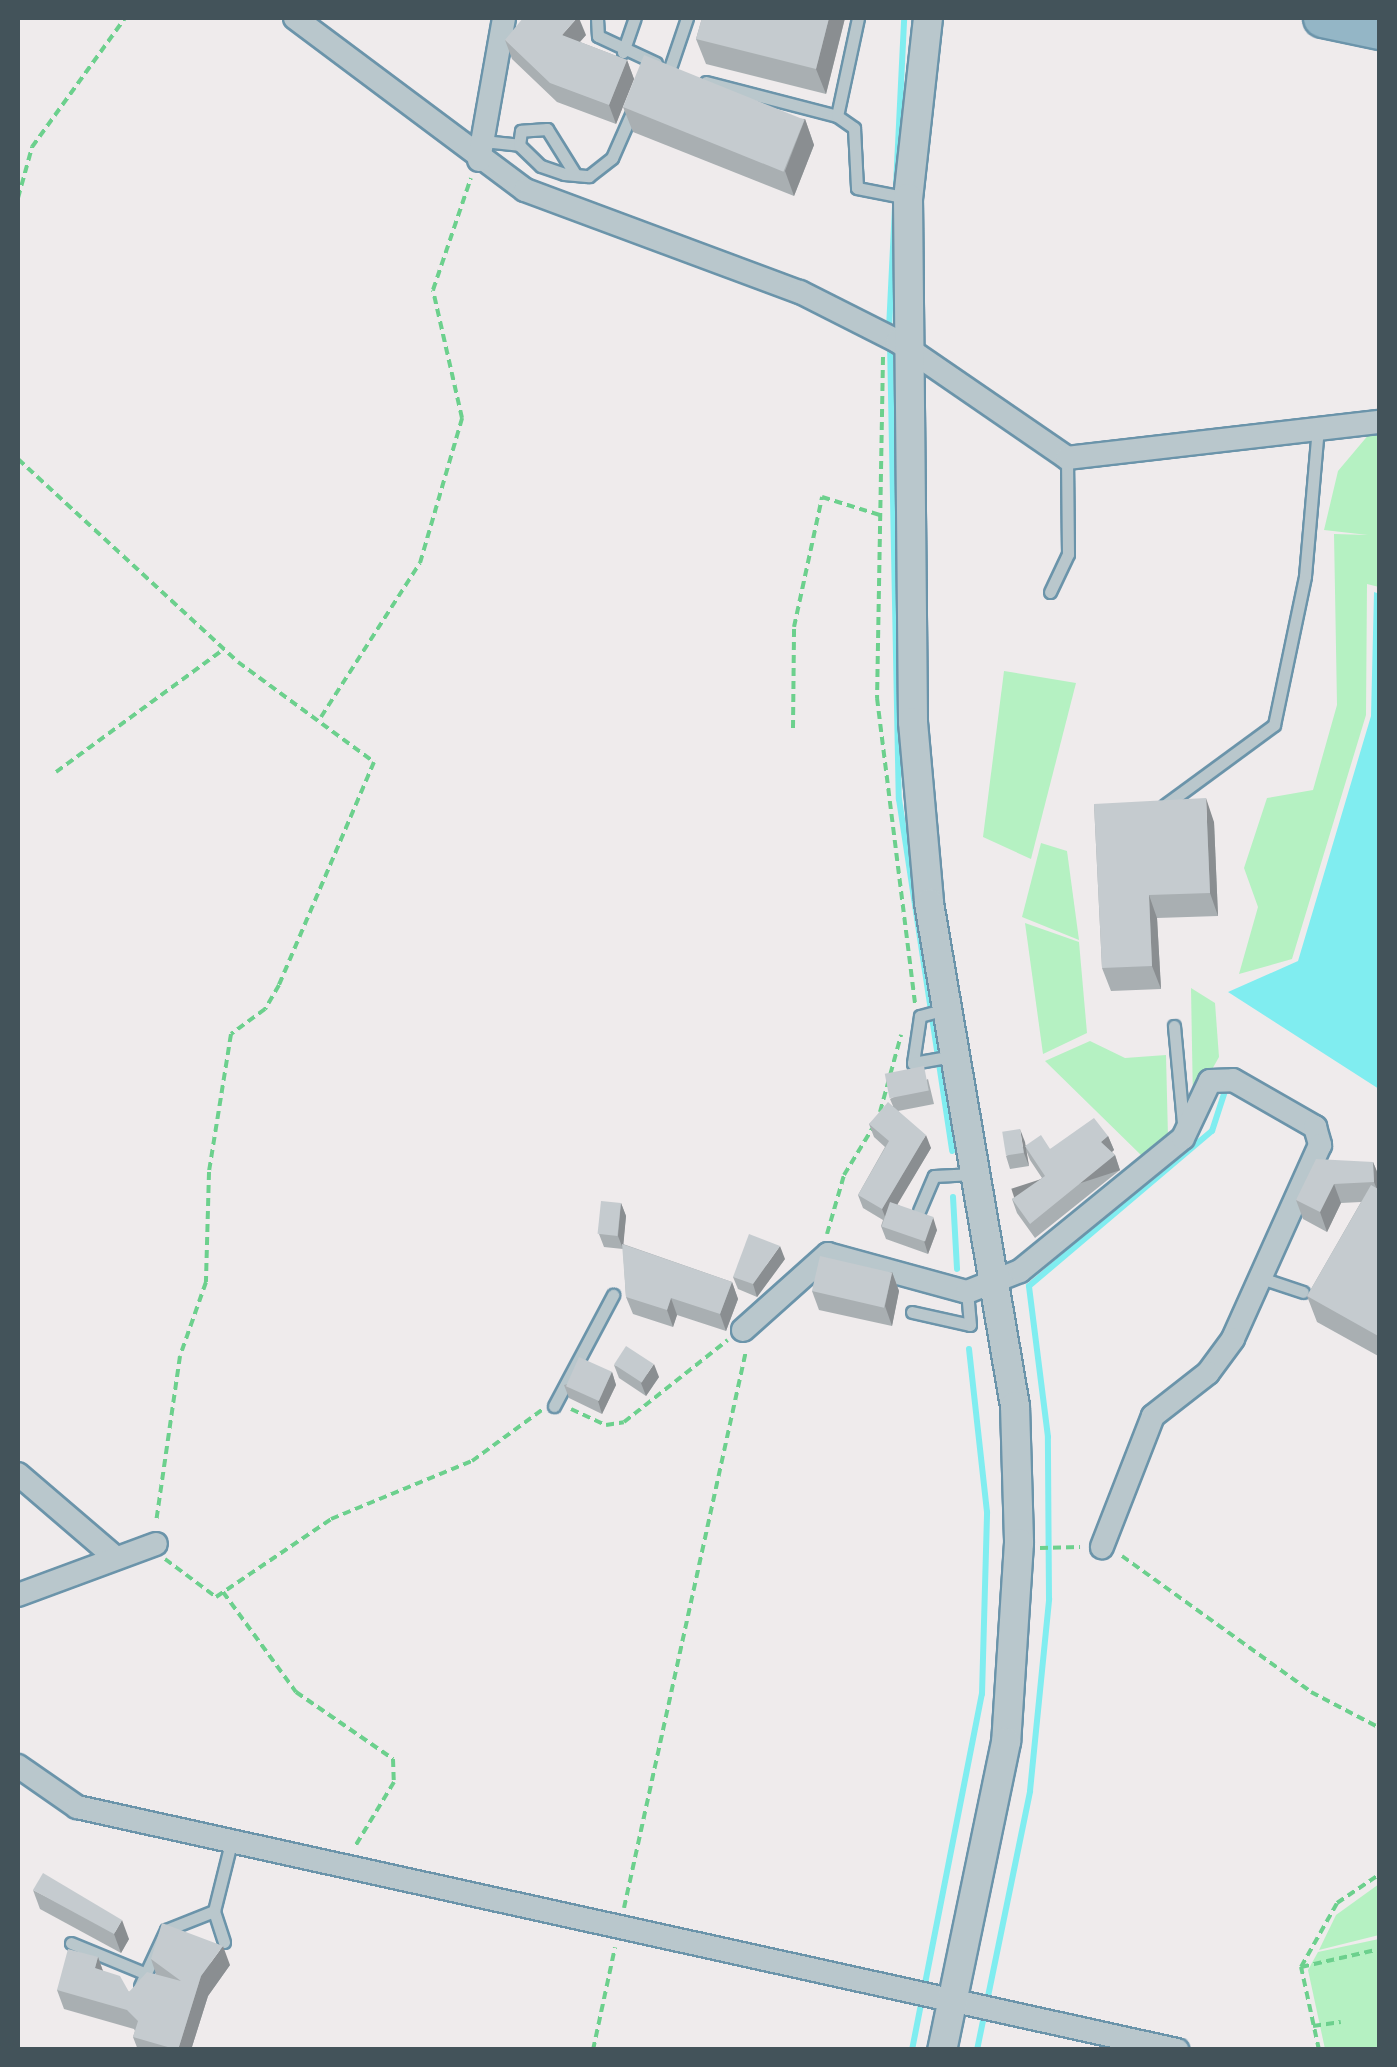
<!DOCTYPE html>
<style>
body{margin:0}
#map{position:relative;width:1397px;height:2067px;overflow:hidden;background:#efebec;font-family:"Varela Round",sans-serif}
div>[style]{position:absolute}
.green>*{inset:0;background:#b5f1c2}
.water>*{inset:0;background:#80edf0}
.stream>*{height:6px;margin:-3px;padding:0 3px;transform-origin:3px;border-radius:3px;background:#80edf0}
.path>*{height:4px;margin-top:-2px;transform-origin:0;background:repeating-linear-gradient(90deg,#6cd08d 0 8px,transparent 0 13px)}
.roads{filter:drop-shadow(2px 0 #6b94aa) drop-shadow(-2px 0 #6b94aa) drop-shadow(0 2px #6b94aa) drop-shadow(0 -2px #6b94aa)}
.service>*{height:11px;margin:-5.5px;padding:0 5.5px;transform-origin:5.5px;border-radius:5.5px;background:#b9c7cc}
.minor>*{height:22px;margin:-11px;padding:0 11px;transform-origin:11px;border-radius:11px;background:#b9c7cc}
.tertiary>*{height:28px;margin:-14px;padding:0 14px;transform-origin:14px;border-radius:14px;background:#b9c7cc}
.trunk>*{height:38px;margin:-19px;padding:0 19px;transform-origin:19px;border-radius:19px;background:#94b6c6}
.wall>*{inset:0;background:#a9afb2}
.shaded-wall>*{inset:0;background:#8a8e91;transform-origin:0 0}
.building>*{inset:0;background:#c5cbcf;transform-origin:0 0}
span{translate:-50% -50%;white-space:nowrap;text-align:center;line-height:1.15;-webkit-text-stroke:10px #fff;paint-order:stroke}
.frame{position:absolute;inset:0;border:20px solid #43535a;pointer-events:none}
</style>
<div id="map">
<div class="green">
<i style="clip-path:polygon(1370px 433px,1379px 434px,1379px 587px,1367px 584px,1366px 715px,1292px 959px,1239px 974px,1258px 907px,1244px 868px,1267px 798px,1313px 790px,1337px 705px,1334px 534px,1368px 535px,1324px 530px,1338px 471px)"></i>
<i style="clip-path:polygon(1004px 671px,1076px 683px,1031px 859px,983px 837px)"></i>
<i style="clip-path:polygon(1041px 843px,1067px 851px,1079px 940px,1022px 917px)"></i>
<i style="clip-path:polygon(1025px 923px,1079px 942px,1087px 1033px,1043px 1054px)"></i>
<i style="clip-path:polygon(1191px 988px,1215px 1003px,1219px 1057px,1193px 1103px)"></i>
<i style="clip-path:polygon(1090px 1041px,1125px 1058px,1166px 1055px,1168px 1137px,1143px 1157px,1045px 1061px)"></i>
<i style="clip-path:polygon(1379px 1884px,1379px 1935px,1319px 1950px,1336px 1915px)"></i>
<i style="clip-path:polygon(1379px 1939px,1379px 2049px,1325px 2049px,1308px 1970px,1318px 1952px)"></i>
</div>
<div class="water">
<i style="clip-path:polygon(1374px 592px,1380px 594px,1379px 1089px,1228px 992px,1298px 961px,1371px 716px)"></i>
</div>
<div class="stream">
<i style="left:889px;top:329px;width:311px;rotate:-87.2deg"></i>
<i style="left:890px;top:342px;width:457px;rotate:88.9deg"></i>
<i style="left:899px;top:799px;width:356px;rotate:81.4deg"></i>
<i style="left:953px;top:1197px;width:72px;rotate:86.8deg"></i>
<i style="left:912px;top:2050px;width:363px;rotate:-78.9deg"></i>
<i style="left:982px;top:1694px;width:182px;rotate:-88.4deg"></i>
<i style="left:987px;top:1512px;width:164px;rotate:-96.3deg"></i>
<i style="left:977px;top:2050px;width:264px;rotate:-78.4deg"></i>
<i style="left:1030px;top:1791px;width:193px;rotate:-84.3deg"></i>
<i style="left:1049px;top:1599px;width:162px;rotate:-90.4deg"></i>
<i style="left:1048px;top:1437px;width:152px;rotate:-97.2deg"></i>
<i style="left:1029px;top:1286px;width:240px;rotate:-40.3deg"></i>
<i style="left:1212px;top:1131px;width:45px;rotate:-72deg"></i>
</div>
<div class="path">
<i style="left:18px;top:198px;width:53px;rotate:-74.6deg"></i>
<i style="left:32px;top:147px;width:159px;rotate:-54.2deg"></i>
<i style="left:883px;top:357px;width:341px;rotate:91deg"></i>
<i style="left:877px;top:698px;width:308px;rotate:82.9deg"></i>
<i style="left:18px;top:459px;width:299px;rotate:42.7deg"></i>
<i style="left:238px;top:662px;width:169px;rotate:36.3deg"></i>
<i style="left:374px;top:762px;width:242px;rotate:113.1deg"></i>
<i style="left:279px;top:985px;width:28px;rotate:120deg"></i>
<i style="left:265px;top:1009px;width:42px;rotate:143.7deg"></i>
<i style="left:231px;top:1034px;width:140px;rotate:99.1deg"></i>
<i style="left:209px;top:1172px;width:110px;rotate:91.6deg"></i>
<i style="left:206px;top:1282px;width:78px;rotate:109.4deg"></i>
<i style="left:180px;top:1356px;width:168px;rotate:98.2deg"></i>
<i style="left:321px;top:717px;width:183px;rotate:-57.3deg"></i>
<i style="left:420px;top:563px;width:151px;rotate:-73.8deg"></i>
<i style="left:462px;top:418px;width:131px;rotate:-102.8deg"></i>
<i style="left:433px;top:290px;width:118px;rotate:-71.3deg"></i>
<i style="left:793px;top:728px;width:101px;rotate:-89.4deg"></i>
<i style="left:794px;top:627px;width:133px;rotate:-77.8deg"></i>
<i style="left:822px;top:497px;width:64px;rotate:17.3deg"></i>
<i style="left:56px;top:772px;width:208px;rotate:-36.2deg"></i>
<i style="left:880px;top:1112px;width:80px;rotate:-74.7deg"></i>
<i style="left:827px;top:1234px;width:61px;rotate:-73.9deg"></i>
<i style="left:844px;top:1175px;width:54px;rotate:-58.7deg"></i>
<i style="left:571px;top:1409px;width:38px;rotate:25deg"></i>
<i style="left:606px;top:1425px;width:18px;rotate:-9deg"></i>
<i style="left:624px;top:1422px;width:132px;rotate:-38.3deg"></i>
<i style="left:1040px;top:1548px;width:40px;rotate:-1.4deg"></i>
<i style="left:1122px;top:1556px;width:233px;rotate:35.7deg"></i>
<i style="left:1311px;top:1692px;width:78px;rotate:27.6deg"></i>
<i style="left:165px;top:1559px;width:64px;rotate:36.7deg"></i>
<i style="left:216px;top:1597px;width:139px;rotate:-34.1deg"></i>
<i style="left:331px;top:1519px;width:152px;rotate:-22.4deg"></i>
<i style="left:472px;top:1461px;width:87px;rotate:-36.1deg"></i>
<i style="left:223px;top:1592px;width:124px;rotate:53.9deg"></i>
<i style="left:296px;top:1692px;width:118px;rotate:34.6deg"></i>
<i style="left:393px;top:1759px;width:23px;rotate:88deg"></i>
<i style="left:394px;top:1782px;width:77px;rotate:121.2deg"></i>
<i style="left:624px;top:1908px;width:570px;rotate:-77.65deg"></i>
<i style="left:1301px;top:1967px;width:81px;rotate:-12.8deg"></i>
<i style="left:1313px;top:2026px;width:28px;rotate:-8deg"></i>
<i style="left:593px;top:2050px;width:105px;rotate:-77.9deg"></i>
<i style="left:1319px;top:2050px;width:85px;rotate:-102.2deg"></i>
<i style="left:1301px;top:1967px;width:73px;rotate:-60.6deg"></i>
<i style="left:1337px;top:1903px;width:52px;rotate:-34deg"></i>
</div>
<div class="roads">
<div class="service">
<i style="left:597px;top:18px;width:18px;rotate:87deg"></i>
<i style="left:598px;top:36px;width:64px;rotate:25deg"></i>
<i style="left:623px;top:52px;width:36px;rotate:-71deg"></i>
<i style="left:670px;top:68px;width:53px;rotate:-71.2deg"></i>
<i style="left:706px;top:82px;width:135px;rotate:14.5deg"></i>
<i style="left:837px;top:116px;width:21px;rotate:35deg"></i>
<i style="left:854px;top:128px;width:60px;rotate:87.1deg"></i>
<i style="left:857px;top:188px;width:52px;rotate:11.1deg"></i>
<i style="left:837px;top:116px;width:100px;rotate:-77.9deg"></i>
<i style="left:483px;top:141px;width:36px;rotate:6deg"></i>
<i style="left:575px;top:174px;width:53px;rotate:-121.9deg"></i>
<i style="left:547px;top:129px;width:26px;rotate:176deg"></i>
<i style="left:521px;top:131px;width:14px;rotate:98deg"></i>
<i style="left:519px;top:145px;width:30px;rotate:44deg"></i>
<i style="left:541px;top:166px;width:24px;rotate:19deg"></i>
<i style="left:564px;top:174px;width:25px;rotate:5deg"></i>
<i style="left:589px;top:176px;width:29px;rotate:-38deg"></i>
<i style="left:612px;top:158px;width:55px;rotate:-66.3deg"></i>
<i style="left:1050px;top:592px;width:42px;rotate:-64.7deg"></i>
<i style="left:1068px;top:554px;width:96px;rotate:-90.6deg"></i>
<i style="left:1165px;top:805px;width:135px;rotate:-36.3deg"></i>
<i style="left:1274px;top:725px;width:152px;rotate:-78.2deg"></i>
<i style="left:1305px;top:576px;width:150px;rotate:-85deg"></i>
<i style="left:946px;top:1009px;width:27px;rotate:165deg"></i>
<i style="left:920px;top:1016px;width:48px;rotate:98.5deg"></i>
<i style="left:913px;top:1063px;width:41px;rotate:-9.9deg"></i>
<i style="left:1174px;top:1026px;width:97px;rotate:84.7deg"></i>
<i style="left:919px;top:1211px;width:38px;rotate:-67deg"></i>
<i style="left:934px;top:1176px;width:40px;rotate:-2.9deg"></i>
<i style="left:1261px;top:1278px;width:44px;rotate:18.4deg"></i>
<i style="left:912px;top:1312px;width:59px;rotate:12.6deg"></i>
<i style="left:970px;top:1325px;width:33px;rotate:-95deg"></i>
<i style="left:554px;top:1406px;width:126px;rotate:-62deg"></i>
<i style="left:224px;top:1942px;width:33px;rotate:-108deg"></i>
<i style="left:214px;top:1911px;width:74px;rotate:-76deg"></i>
<i style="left:71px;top:1943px;width:79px;rotate:22.3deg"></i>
<i style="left:140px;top:1986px;width:62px;rotate:-65.1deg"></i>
<i style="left:166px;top:1930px;width:52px;rotate:-21.6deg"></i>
</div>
<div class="minor">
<i style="left:295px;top:18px;width:287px;rotate:36.8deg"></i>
<i style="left:525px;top:190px;width:293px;rotate:20.4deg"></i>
<i style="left:800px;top:292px;width:109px;rotate:26.8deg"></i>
<i style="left:897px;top:341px;width:206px;rotate:34.5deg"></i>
<i style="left:1067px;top:458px;width:315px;rotate:-6.6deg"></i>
<i style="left:479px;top:160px;width:144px;rotate:-80deg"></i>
<i style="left:743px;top:1330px;width:114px;rotate:-41.8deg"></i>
<i style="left:828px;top:1254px;width:144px;rotate:15.3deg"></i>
<i style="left:967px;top:1292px;width:57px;rotate:-21.6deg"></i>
<i style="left:1020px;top:1271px;width:210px;rotate:-39.2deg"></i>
<i style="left:1183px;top:1138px;width:63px;rotate:-64.7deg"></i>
<i style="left:1210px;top:1081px;width:23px;rotate:-2deg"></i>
<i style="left:1233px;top:1080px;width:95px;rotate:29.8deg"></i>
<i style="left:1315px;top:1127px;width:19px;rotate:74deg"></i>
<i style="left:1320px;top:1145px;width:213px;rotate:114.2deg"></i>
<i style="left:1233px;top:1339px;width:42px;rotate:126.3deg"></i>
<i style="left:1208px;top:1373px;width:70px;rotate:142deg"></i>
<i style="left:1153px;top:1416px;width:141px;rotate:111.3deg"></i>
<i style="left:18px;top:1474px;width:128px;rotate:40.6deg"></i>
<i style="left:18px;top:1595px;width:147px;rotate:-20.3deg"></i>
<i style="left:18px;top:1766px;width:72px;rotate:34.8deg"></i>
<i style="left:77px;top:1807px;width:1127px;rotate:12.46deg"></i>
</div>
<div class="tertiary">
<i style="left:928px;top:18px;width:181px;rotate:96.3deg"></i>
<i style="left:908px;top:198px;width:524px;rotate:89.45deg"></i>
<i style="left:913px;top:722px;width:182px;rotate:84.9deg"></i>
<i style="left:929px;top:903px;width:510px;rotate:80.3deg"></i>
<i style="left:1015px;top:1406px;width:137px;rotate:88.3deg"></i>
<i style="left:1019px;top:1543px;width:199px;rotate:93.7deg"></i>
<i style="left:1006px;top:1742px;width:315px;rotate:101.7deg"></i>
</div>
<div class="trunk">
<i style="left:1323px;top:18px;width:58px;rotate:11.9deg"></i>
</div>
</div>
<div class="wall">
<i style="clip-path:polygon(702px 18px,845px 18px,826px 94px,706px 64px,696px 39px)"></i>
<i style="clip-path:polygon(586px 35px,580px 42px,627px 60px,634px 79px,616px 124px,557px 102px,512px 59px,505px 40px)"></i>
<i style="clip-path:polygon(623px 107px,805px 119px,814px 145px,794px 196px,633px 132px)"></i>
<i style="clip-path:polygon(1094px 804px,1214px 822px,1218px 916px,1157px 918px,1161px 989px,1111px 991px,1102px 968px)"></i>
<i style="clip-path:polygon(928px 1079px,934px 1104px,898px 1111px,931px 1148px,897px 1204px,937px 1230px,928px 1254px,886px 1239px,881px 1226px,883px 1220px,863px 1208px,858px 1195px,885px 1147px,874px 1137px,869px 1124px,893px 1106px,890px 1099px)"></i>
<i style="clip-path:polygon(1108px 1136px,1114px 1150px,1112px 1152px,1115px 1155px,1120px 1170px,1035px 1238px,1017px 1213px,1012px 1199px,1042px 1178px,1030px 1160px,1026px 1150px,1029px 1166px,1010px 1169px,1006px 1156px,1026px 1145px,1050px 1149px)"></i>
<i style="clip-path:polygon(1373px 1162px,1380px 1179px,1380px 1357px,1317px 1322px,1307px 1296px,1361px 1202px,1341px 1203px,1327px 1232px,1303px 1219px,1296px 1200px)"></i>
<i style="clip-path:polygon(621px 1203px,626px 1216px,623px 1244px,732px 1282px,738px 1299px,726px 1331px,677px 1315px,673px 1327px,633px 1314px,626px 1297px,623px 1249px,604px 1247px,599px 1234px)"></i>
<i style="clip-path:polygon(785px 1259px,757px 1297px,738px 1289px,733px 1277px)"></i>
<i style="clip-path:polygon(892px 1272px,899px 1291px,892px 1326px,819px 1310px,812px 1291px)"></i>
<i style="clip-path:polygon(614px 1365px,659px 1377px,646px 1396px,619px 1378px)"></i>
<i style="clip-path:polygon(612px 1372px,616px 1385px,602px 1414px,569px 1398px,564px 1385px)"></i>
<i style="clip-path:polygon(33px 1890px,129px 1939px,121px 1953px,40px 1909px)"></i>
<i style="clip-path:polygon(98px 1957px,103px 1971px,129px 1992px,156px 1974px,151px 1959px,230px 1965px,208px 1996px,191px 2050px,138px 2050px,133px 2037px,135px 2031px,134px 2029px,64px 2009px,57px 1990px)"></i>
</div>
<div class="shaded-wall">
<i style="clip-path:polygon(577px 18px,579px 18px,586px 35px,569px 54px,562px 35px)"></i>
<i style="clip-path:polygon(829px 18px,845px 18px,826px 94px,816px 69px)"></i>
<i style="clip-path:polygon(627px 60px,634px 79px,616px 124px,609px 105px)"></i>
<i style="clip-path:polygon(805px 119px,814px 145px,794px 196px,785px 171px)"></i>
<i style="clip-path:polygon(1206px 798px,1214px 822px,1218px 916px,1210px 893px)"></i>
<i style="clip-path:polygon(1149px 895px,1157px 918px,1161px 989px,1152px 966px)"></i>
<i style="clip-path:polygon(1020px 1129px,1025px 1142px,1029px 1166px,1024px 1153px)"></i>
<i style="clip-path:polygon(926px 1135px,931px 1148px,887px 1222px,882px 1209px)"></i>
<i style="clip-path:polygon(1108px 1136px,1114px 1150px,1107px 1156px,1101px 1142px)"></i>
<i style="left:1115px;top:1155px;width:16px;height:109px;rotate:72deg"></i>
<i style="clip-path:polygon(1373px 1162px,1380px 1179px,1380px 1197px,1374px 1182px)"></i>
<i style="clip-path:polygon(1334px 1184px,1341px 1203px,1327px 1232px,1320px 1212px)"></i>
<i style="clip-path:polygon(621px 1203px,626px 1216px,623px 1249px,618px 1236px)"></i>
<i style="clip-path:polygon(933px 1217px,937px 1230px,928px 1254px,924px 1241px)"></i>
<i style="clip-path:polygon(780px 1246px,785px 1259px,757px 1297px,753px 1284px)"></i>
<i style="clip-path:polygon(892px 1272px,899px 1291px,892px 1326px,885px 1306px)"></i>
<i style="clip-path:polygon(732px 1282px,738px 1299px,726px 1331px,720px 1314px)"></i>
<i style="clip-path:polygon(671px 1298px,677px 1315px,673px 1327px,667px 1310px)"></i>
<i style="clip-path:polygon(654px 1364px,659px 1377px,646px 1396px,641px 1383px)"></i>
<i style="clip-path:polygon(612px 1372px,616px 1385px,602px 1414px,598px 1401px)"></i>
<i style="clip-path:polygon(122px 1920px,129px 1939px,121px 1953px,114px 1934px)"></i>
<i style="clip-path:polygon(223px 1946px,230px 1965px,208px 1996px,191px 2050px,178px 2050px,201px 1976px)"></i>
<i style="clip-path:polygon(98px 1957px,105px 1977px,95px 1968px)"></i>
</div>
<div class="building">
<i style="clip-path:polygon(523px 18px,577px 18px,562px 35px,627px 60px,609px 105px,550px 83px,505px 40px)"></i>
<i style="clip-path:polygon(702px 18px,829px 18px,816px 69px,696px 39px)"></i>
<i style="left:644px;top:55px;width:173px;height:56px;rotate:22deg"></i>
<i style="clip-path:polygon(1206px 798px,1210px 893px,1149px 895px,1152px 966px,1102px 968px,1094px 804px)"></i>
<i style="left:924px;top:1066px;width:25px;height:40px;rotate:79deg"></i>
<i style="clip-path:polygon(888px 1102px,926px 1135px,882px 1209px,858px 1195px,889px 1141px,869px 1124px)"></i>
<i style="clip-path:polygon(1094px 1118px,1108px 1136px,1101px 1142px,1115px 1155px,1030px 1224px,1012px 1199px,1045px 1176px,1025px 1146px,1041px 1135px,1050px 1149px)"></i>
<i style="left:1020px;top:1129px;width:24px;height:18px;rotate:81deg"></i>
<i style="clip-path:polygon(1316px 1159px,1373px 1162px,1374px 1182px,1334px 1184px,1320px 1212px,1296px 1200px)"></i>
<i style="clip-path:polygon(1371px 1185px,1380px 1190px,1380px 1337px,1307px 1296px)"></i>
<i style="left:601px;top:1201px;width:20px;height:33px;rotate:6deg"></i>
<i style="left:890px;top:1202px;width:46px;height:26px;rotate:19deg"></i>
<i style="clip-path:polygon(749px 1234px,780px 1246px,753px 1284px,733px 1277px)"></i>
<i style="clip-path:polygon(622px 1244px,732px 1282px,720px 1314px,671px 1298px,667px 1310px,626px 1297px)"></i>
<i style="left:820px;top:1256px;width:74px;height:36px;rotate:13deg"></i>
<i style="left:626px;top:1346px;width:33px;height:22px;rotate:33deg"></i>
<i style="left:579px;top:1357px;width:36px;height:32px;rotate:24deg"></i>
<i style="clip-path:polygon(43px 1873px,122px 1920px,114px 1934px,33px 1890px)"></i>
<i style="clip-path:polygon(162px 1923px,223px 1946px,201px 1976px,178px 2050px,133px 2037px,138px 2021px,127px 2010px,57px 1990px,68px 1949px,98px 1957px,95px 1968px,120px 1976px,129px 1992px,147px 1972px,181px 1981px,151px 1959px)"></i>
</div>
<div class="frame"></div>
</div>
